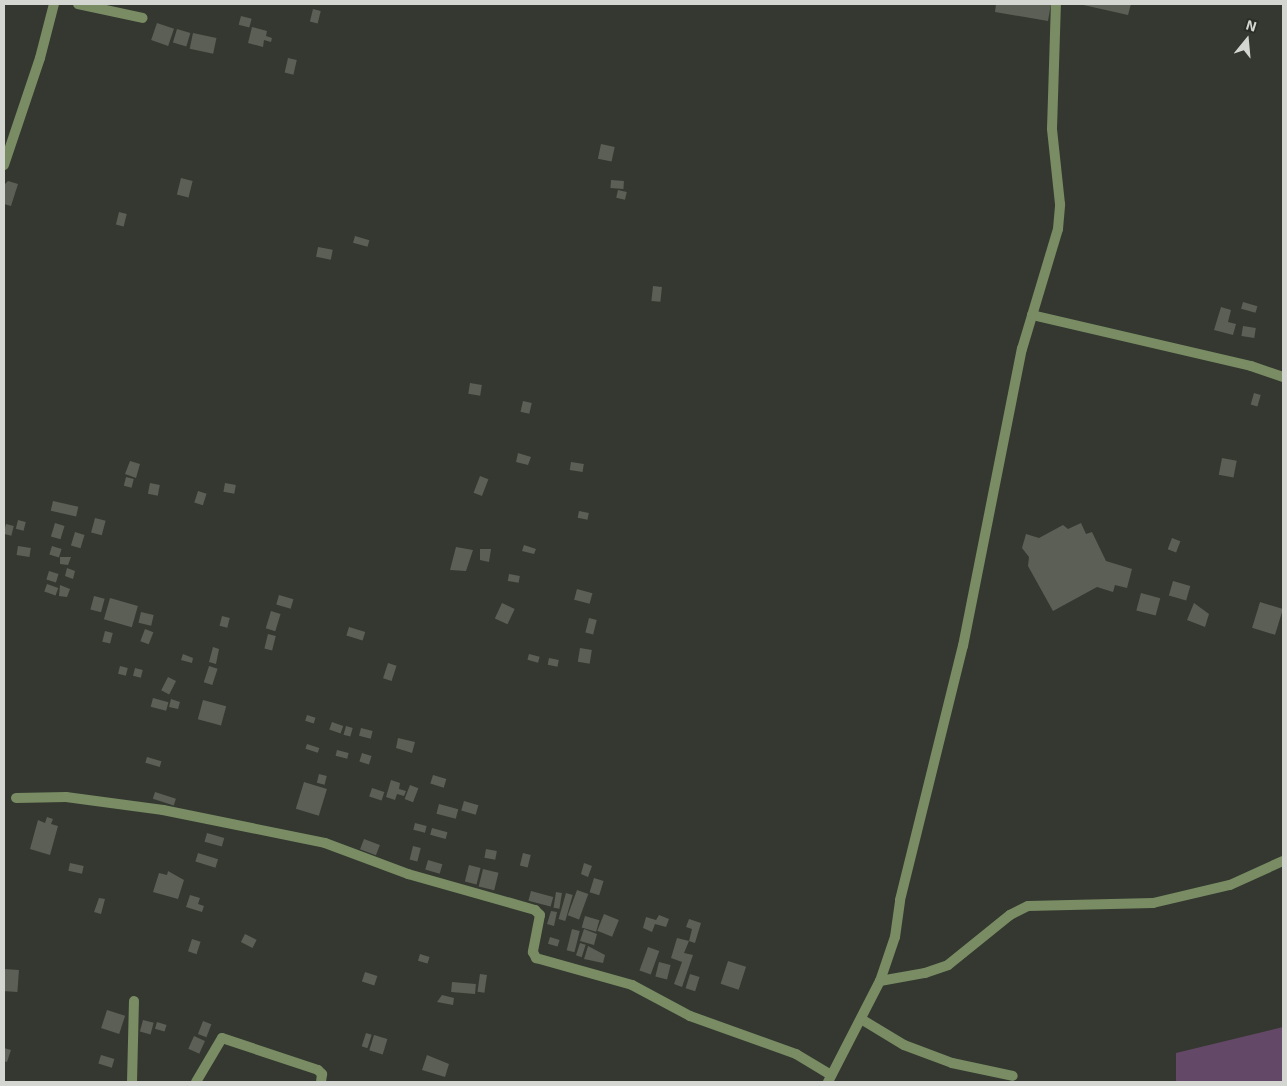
<!DOCTYPE html>
<style>
body{margin:0}
#map{position:relative;width:1287px;height:1086px;overflow:hidden;background:#343830;font-family:"Exo 2",sans-serif}
div>[style]{position:absolute}
.green>*{inset:0;background:#644867}
.building>*{inset:0;background:#5b5f56;transform-origin:0 0}
.street>*{height:10px;margin:-5px;padding:0 5px;transform-origin:5px;border-radius:5px;background:#798c63}
span{translate:-50% -50%;white-space:nowrap;text-align:center;line-height:1.15;-webkit-text-stroke:4px #2a2e26;paint-order:stroke}
.frame{position:absolute;inset:0;border:5px solid #d4d7d1;pointer-events:none}
.north{position:absolute;left:1222px;top:15px;width:50px;height:50px;-webkit-text-stroke:4px #2a2e26;paint-order:stroke;rotate:17deg;font-size:14px;font-weight:700;line-height:20px;text-align:center;color:#d4d7d1}
.north::after{content:'';display:block;margin:auto;width:18px;height:22px;background:#d4d7d1;clip-path:polygon(50% 0,100% 100%,50% 72%,0 100%)}
</style>
<div id="map">
<div class="green">
<i style="clip-path:polygon(1283px 1027px,1283px 1082px,1176px 1082px,1176px 1053px)"></i>
</div>
<div class="building">
<i style="clip-path:polygon(996px 4px,1051px 4px,1048px 21px,995px 12px)"></i>
<i style="clip-path:polygon(1079px 4px,1131px 4px,1128px 15px)"></i>
<i style="left:313px;top:9px;width:8px;height:13px;rotate:14deg"></i>
<i style="left:241px;top:16px;width:11px;height:9px;rotate:15deg"></i>
<i style="left:157px;top:23px;width:18px;height:18px;rotate:19deg"></i>
<i style="clip-path:polygon(252px 27px,267px 31px,266px 36px,272px 38px,271px 42px,264px 40px,263px 47px,248px 43px)"></i>
<i style="left:177px;top:29px;width:14px;height:14px;rotate:17deg"></i>
<i style="left:193px;top:33px;width:24px;height:16px;rotate:12deg"></i>
<i style="left:288px;top:58px;width:9px;height:15px;rotate:13deg"></i>
<i style="left:601px;top:144px;width:14px;height:15px;rotate:12deg"></i>
<i style="left:181px;top:178px;width:12px;height:17px;rotate:14deg"></i>
<i style="left:611px;top:180px;width:13px;height:8px;rotate:4deg"></i>
<i style="clip-path:polygon(8px 181px,18px 184px,11px 206px,4px 204px,4px 185px)"></i>
<i style="left:618px;top:190px;width:9px;height:8px;rotate:13deg"></i>
<i style="left:119px;top:212px;width:8px;height:13px;rotate:14deg"></i>
<i style="left:355px;top:236px;width:15px;height:7px;rotate:16deg"></i>
<i style="left:318px;top:247px;width:15px;height:10px;rotate:11deg"></i>
<i style="left:653px;top:286px;width:9px;height:15px;rotate:6deg"></i>
<i style="left:1243px;top:302px;width:15px;height:7px;rotate:16deg"></i>
<i style="clip-path:polygon(1221px 307px,1231px 310px,1228px 322px,1236px 324px,1233px 335px,1214px 330px)"></i>
<i style="left:1243px;top:326px;width:13px;height:10px;rotate:9deg"></i>
<i style="left:470px;top:383px;width:12px;height:11px;rotate:9deg"></i>
<i style="left:1254px;top:393px;width:7px;height:12px;rotate:16deg"></i>
<i style="left:523px;top:401px;width:9px;height:11px;rotate:13deg"></i>
<i style="clip-path:polygon(518px 453px,531px 457px,528px 465px,516px 462px)"></i>
<i style="left:1222px;top:458px;width:15px;height:17px;rotate:11deg"></i>
<i style="clip-path:polygon(130px 461px,140px 464px,136px 478px,125px 474px)"></i>
<i style="left:571px;top:462px;width:13px;height:8px;rotate:9deg"></i>
<i style="left:480px;top:476px;width:9px;height:18px;rotate:21deg"></i>
<i style="left:126px;top:477px;width:8px;height:9px;rotate:14deg"></i>
<i style="left:150px;top:483px;width:10px;height:11px;rotate:11deg"></i>
<i style="left:225px;top:483px;width:11px;height:9px;rotate:10deg"></i>
<i style="left:198px;top:491px;width:9px;height:12px;rotate:18deg"></i>
<i style="left:53px;top:501px;width:26px;height:10px;rotate:13deg"></i>
<i style="left:579px;top:511px;width:10px;height:7px;rotate:11deg"></i>
<i style="left:95px;top:518px;width:11px;height:15px;rotate:15deg"></i>
<i style="left:18px;top:520px;width:8px;height:9px;rotate:14deg"></i>
<i style="left:55px;top:523px;width:10px;height:14px;rotate:17deg"></i>
<i style="clip-path:polygon(1081px 523px,1086px 534px,1092px 532px,1106px 561px,1132px 569px,1127px 588px,1115px 585px,1113px 592px,1097px 587px,1053px 611px,1028px 566px,1029px 557px,1022px 548px,1026px 534px,1039px 538px,1063px 525px,1068px 529px)"></i>
<i style="left:6px;top:524px;width:8px;height:10px;rotate:14deg"></i>
<i style="left:75px;top:532px;width:10px;height:14px;rotate:17deg"></i>
<i style="left:1172px;top:538px;width:9px;height:12px;rotate:21deg"></i>
<i style="clip-path:polygon(524px 545px,536px 549px,534px 554px,522px 551px)"></i>
<i style="left:18px;top:546px;width:13px;height:9px;rotate:9deg"></i>
<i style="left:52px;top:546px;width:10px;height:9px;rotate:17deg"></i>
<i style="clip-path:polygon(456px 547px,473px 550px,466px 571px,450px 570px)"></i>
<i style="clip-path:polygon(480px 549px,491px 549px,489px 562px,480px 560px)"></i>
<i style="clip-path:polygon(60px 557px,71px 557px,68px 565px,60px 564px)"></i>
<i style="clip-path:polygon(67px 568px,75px 571px,73px 579px,65px 576px)"></i>
<i style="left:49px;top:571px;width:10px;height:9px;rotate:17deg"></i>
<i style="left:509px;top:574px;width:11px;height:7px;rotate:10deg"></i>
<i style="left:1173px;top:581px;width:18px;height:15px;rotate:16deg"></i>
<i style="left:47px;top:584px;width:12px;height:8px;rotate:20deg"></i>
<i style="clip-path:polygon(60px 585px,70px 589px,67px 597px,59px 596px)"></i>
<i style="left:577px;top:589px;width:16px;height:11px;rotate:15deg"></i>
<i style="left:1141px;top:593px;width:20px;height:18px;rotate:15deg"></i>
<i style="left:279px;top:595px;width:15px;height:10px;rotate:16deg"></i>
<i style="left:94px;top:596px;width:11px;height:14px;rotate:15deg"></i>
<i style="left:110px;top:598px;width:29px;height:22px;rotate:16deg"></i>
<i style="left:1260px;top:602px;width:24px;height:27px;rotate:17deg"></i>
<i style="left:502px;top:603px;width:14px;height:17px;rotate:25deg"></i>
<i style="clip-path:polygon(1194px 603px,1209px 614px,1205px 627px,1187px 620px)"></i>
<i style="left:271px;top:611px;width:10px;height:18px;rotate:17deg"></i>
<i style="left:141px;top:612px;width:13px;height:11px;rotate:13deg"></i>
<i style="left:222px;top:616px;width:8px;height:10px;rotate:14deg"></i>
<i style="left:589px;top:618px;width:8px;height:15px;rotate:14deg"></i>
<i style="left:349px;top:627px;width:17px;height:9px;rotate:17deg"></i>
<i style="left:145px;top:629px;width:9px;height:13px;rotate:21deg"></i>
<i style="left:105px;top:631px;width:8px;height:11px;rotate:14deg"></i>
<i style="left:268px;top:634px;width:8px;height:15px;rotate:14deg"></i>
<i style="clip-path:polygon(213px 647px,219px 649px,216px 664px,209px 662px)"></i>
<i style="left:580px;top:648px;width:12px;height:14px;rotate:9deg"></i>
<i style="clip-path:polygon(183px 654px,193px 658px,192px 663px,181px 660px)"></i>
<i style="left:529px;top:654px;width:11px;height:6px;rotate:15deg"></i>
<i style="left:549px;top:658px;width:10px;height:7px;rotate:11deg"></i>
<i style="left:388px;top:663px;width:9px;height:16px;rotate:18deg"></i>
<i style="left:120px;top:666px;width:8px;height:8px;rotate:14deg"></i>
<i style="left:209px;top:666px;width:9px;height:17px;rotate:18deg"></i>
<i style="left:135px;top:668px;width:8px;height:8px;rotate:14deg"></i>
<i style="left:168px;top:677px;width:9px;height:15px;rotate:27deg"></i>
<i style="left:153px;top:698px;width:16px;height:9px;rotate:15deg"></i>
<i style="clip-path:polygon(171px 699px,180px 702px,178px 709px,169px 707px)"></i>
<i style="left:203px;top:700px;width:24px;height:20px;rotate:15deg"></i>
<i style="left:307px;top:715px;width:9px;height:6px;rotate:18deg"></i>
<i style="left:332px;top:722px;width:12px;height:8px;rotate:20deg"></i>
<i style="left:346px;top:726px;width:7px;height:9px;rotate:16deg"></i>
<i style="left:361px;top:728px;width:12px;height:8px;rotate:14deg"></i>
<i style="clip-path:polygon(398px 738px,415px 742px,412px 753px,396px 748px)"></i>
<i style="left:307px;top:744px;width:13px;height:5px;rotate:18deg"></i>
<i style="left:337px;top:750px;width:12px;height:6px;rotate:14deg"></i>
<i style="left:362px;top:753px;width:10px;height:9px;rotate:17deg"></i>
<i style="left:147px;top:757px;width:15px;height:6px;rotate:16deg"></i>
<i style="left:319px;top:774px;width:8px;height:9px;rotate:14deg"></i>
<i style="left:433px;top:775px;width:14px;height:9px;rotate:17deg"></i>
<i style="clip-path:polygon(391px 780px,400px 783px,399px 789px,406px 791px,404px 796px,397px 794px,395px 800px,386px 797px)"></i>
<i style="left:304px;top:782px;width:24px;height:28px;rotate:17deg"></i>
<i style="left:410px;top:785px;width:9px;height:15px;rotate:21deg"></i>
<i style="left:372px;top:788px;width:13px;height:9px;rotate:18deg"></i>
<i style="left:155px;top:792px;width:22px;height:7px;rotate:18deg"></i>
<i style="left:464px;top:801px;width:15px;height:10px;rotate:16deg"></i>
<i style="left:439px;top:804px;width:20px;height:10px;rotate:15deg"></i>
<i style="clip-path:polygon(47px 817px,53px 819px,51px 824px,58px 826px,50px 855px,30px 849px,38px 820px,45px 823px)"></i>
<i style="left:415px;top:823px;width:12px;height:7px;rotate:14deg"></i>
<i style="left:432px;top:828px;width:16px;height:7px;rotate:15deg"></i>
<i style="left:207px;top:833px;width:18px;height:9px;rotate:16deg"></i>
<i style="left:364px;top:839px;width:17px;height:11px;rotate:21deg"></i>
<i style="left:413px;top:846px;width:8px;height:14px;rotate:14deg"></i>
<i style="left:486px;top:849px;width:11px;height:9px;rotate:10deg"></i>
<i style="left:198px;top:853px;width:21px;height:9px;rotate:17deg"></i>
<i style="left:523px;top:853px;width:8px;height:13px;rotate:14deg"></i>
<i style="left:428px;top:860px;width:15px;height:10px;rotate:16deg"></i>
<i style="left:70px;top:863px;width:14px;height:8px;rotate:12deg"></i>
<i style="clip-path:polygon(584px 863px,592px 866px,588px 877px,581px 874px)"></i>
<i style="left:469px;top:865px;width:12px;height:17px;rotate:14deg"></i>
<i style="left:483px;top:869px;width:16px;height:18px;rotate:14deg"></i>
<i style="clip-path:polygon(168px 871px,184px 880px,178px 899px,153px 892px,159px 873px,167px 875px)"></i>
<i style="left:594px;top:878px;width:10px;height:15px;rotate:17deg"></i>
<i style="left:577px;top:890px;width:12px;height:27px;rotate:20deg"></i>
<i style="left:531px;top:891px;width:23px;height:10px;rotate:15deg"></i>
<i style="left:556px;top:892px;width:6px;height:16px;rotate:9deg"></i>
<i style="left:566px;top:893px;width:7px;height:27px;rotate:16deg"></i>
<i style="clip-path:polygon(190px 895px,200px 898px,198px 904px,204px 906px,202px 912px,186px 907px)"></i>
<i style="clip-path:polygon(99px 898px,105px 899px,101px 914px,94px 912px)"></i>
<i style="clip-path:polygon(551px 911px,557px 912px,554px 926px,547px 924px)"></i>
<i style="left:604px;top:914px;width:16px;height:18px;rotate:22deg"></i>
<i style="clip-path:polygon(659px 915px,669px 919px,666px 927px,655px 924px,652px 932px,643px 928px,646px 917px,656px 920px)"></i>
<i style="left:585px;top:916px;width:15px;height:12px;rotate:16deg"></i>
<i style="clip-path:polygon(689px 919px,701px 923px,695px 943px,689px 941px,684px 953px,693px 955px,682px 987px,674px 984px,682px 962px,671px 958px,677px 938px,689px 941px,692px 929px,686px 927px)"></i>
<i style="left:572px;top:929px;width:8px;height:22px;rotate:14deg"></i>
<i style="clip-path:polygon(584px 929px,597px 934px,594px 945px,580px 941px)"></i>
<i style="left:245px;top:934px;width:13px;height:9px;rotate:27deg"></i>
<i style="left:550px;top:937px;width:10px;height:7px;rotate:17deg"></i>
<i style="left:192px;top:939px;width:9px;height:13px;rotate:18deg"></i>
<i style="left:580px;top:943px;width:6px;height:13px;rotate:18deg"></i>
<i style="clip-path:polygon(588px 946px,605px 955px,603px 963px,584px 959px)"></i>
<i style="left:648px;top:947px;width:12px;height:25px;rotate:20deg"></i>
<i style="left:420px;top:954px;width:10px;height:7px;rotate:17deg"></i>
<i style="left:728px;top:961px;width:19px;height:24px;rotate:18deg"></i>
<i style="left:659px;top:962px;width:12px;height:15px;rotate:14deg"></i>
<i style="left:4px;top:969px;width:15px;height:22px;rotate:4deg"></i>
<i style="left:365px;top:972px;width:13px;height:10px;rotate:18deg"></i>
<i style="left:480px;top:974px;width:7px;height:18px;rotate:8deg"></i>
<i style="left:690px;top:974px;width:10px;height:15px;rotate:17deg"></i>
<i style="left:452px;top:982px;width:24px;height:10px;rotate:5deg"></i>
<i style="clip-path:polygon(442px 995px,454px 998px,453px 1005px,437px 1002px)"></i>
<i style="left:107px;top:1010px;width:19px;height:19px;rotate:18deg"></i>
<i style="left:143px;top:1020px;width:11px;height:12px;rotate:15deg"></i>
<i style="left:203px;top:1021px;width:9px;height:14px;rotate:21deg"></i>
<i style="left:157px;top:1022px;width:10px;height:7px;rotate:17deg"></i>
<i style="left:366px;top:1033px;width:6px;height:14px;rotate:18deg"></i>
<i style="left:374px;top:1035px;width:14px;height:16px;rotate:17deg"></i>
<i style="left:194px;top:1036px;width:12px;height:14px;rotate:24deg"></i>
<i style="clip-path:polygon(4px 1048px,11px 1050px,7px 1062px,4px 1061px)"></i>
<i style="left:101px;top:1055px;width:14px;height:9px;rotate:17deg"></i>
<i style="clip-path:polygon(427px 1055px,449px 1064px,445px 1077px,422px 1070px)"></i>
</div>
<div class="street">
<i style="left:78px;top:4px;width:66px;rotate:12.2deg"></i>
<i style="left:4px;top:165px;width:113px;rotate:-71.4deg"></i>
<i style="left:40px;top:58px;width:56px;rotate:-75.5deg"></i>
<i style="left:1032px;top:315px;width:225px;rotate:13.1deg"></i>
<i style="left:1251px;top:366px;width:34px;rotate:19deg"></i>
<i style="left:16px;top:798px;width:50px;rotate:-1.1deg"></i>
<i style="left:66px;top:797px;width:98px;rotate:7.6deg"></i>
<i style="left:163px;top:810px;width:165px;rotate:11.5deg"></i>
<i style="left:325px;top:843px;width:89px;rotate:20.5deg"></i>
<i style="left:408px;top:874px;width:132px;rotate:15.8deg"></i>
<i style="left:535px;top:910px;width:7px;rotate:45deg"></i>
<i style="left:540px;top:915px;width:38px;rotate:101deg"></i>
<i style="left:533px;top:952px;width:7px;rotate:63deg"></i>
<i style="left:536px;top:958px;width:100px;rotate:15.7deg"></i>
<i style="left:632px;top:985px;width:66px;rotate:28.1deg"></i>
<i style="left:690px;top:1016px;width:113px;rotate:19.7deg"></i>
<i style="left:796px;top:1054px;width:41px;rotate:31deg"></i>
<i style="left:880px;top:981px;width:46px;rotate:-10.1deg"></i>
<i style="left:925px;top:973px;width:24px;rotate:-19deg"></i>
<i style="left:948px;top:965px;width:80px;rotate:-38.9deg"></i>
<i style="left:1010px;top:915px;width:20px;rotate:-27deg"></i>
<i style="left:1028px;top:906px;width:125px;rotate:-1.4deg"></i>
<i style="left:1153px;top:903px;width:79px;rotate:-13.2deg"></i>
<i style="left:1230px;top:885px;width:58px;rotate:-24.4deg"></i>
<i style="left:861px;top:1019px;width:50px;rotate:31.2deg"></i>
<i style="left:904px;top:1045px;width:51px;rotate:20.6deg"></i>
<i style="left:952px;top:1063px;width:62px;rotate:12deg"></i>
<i style="left:132px;top:1082px;width:81px;rotate:-88.6deg"></i>
<i style="left:196px;top:1082px;width:51px;rotate:-59.4deg"></i>
<i style="left:222px;top:1038px;width:101px;rotate:18.4deg"></i>
<i style="left:318px;top:1070px;width:6px;rotate:45deg"></i>
<i style="left:322px;top:1074px;width:8px;rotate:97deg"></i>
<i style="left:828px;top:1082px;width:114px;rotate:-62.8deg"></i>
<i style="left:880px;top:981px;width:46px;rotate:-71.2deg"></i>
<i style="left:895px;top:937px;width:37px;rotate:-82deg"></i>
<i style="left:900px;top:900px;width:262px;rotate:-76.1deg"></i>
<i style="left:963px;top:646px;width:303px;rotate:-78.8deg"></i>
<i style="left:1022px;top:349px;width:125px;rotate:-73.3deg"></i>
<i style="left:1058px;top:229px;width:25px;rotate:-85deg"></i>
<i style="left:1060px;top:204px;width:75px;rotate:-96.1deg"></i>
<i style="left:1052px;top:129px;width:125px;rotate:-88.2deg"></i>
</div>
<div class="frame"></div>
<div class="north">N</div>
</div>
